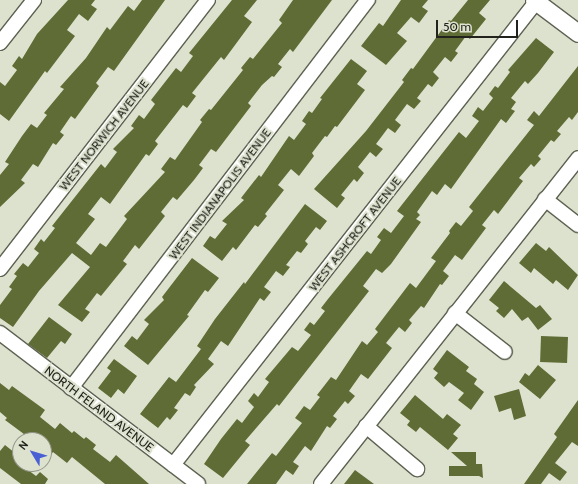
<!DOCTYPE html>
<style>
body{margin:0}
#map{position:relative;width:578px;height:484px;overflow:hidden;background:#dde2cf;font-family:Cabin,sans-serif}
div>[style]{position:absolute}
.building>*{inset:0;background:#5f6c35;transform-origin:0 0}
.roads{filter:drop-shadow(1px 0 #5d6252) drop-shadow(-1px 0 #5d6252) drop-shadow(0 1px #5d6252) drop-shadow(0 -1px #5d6252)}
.minor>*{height:14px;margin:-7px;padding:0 7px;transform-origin:7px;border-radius:7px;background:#fff}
.major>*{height:17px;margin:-8.5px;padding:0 8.5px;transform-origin:8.5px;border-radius:8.5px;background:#fff}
span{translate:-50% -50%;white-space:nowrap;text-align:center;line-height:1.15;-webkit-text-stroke:4px #dde2cf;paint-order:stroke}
.street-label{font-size:12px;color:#21231c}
.north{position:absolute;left:12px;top:432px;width:40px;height:40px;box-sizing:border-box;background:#dde2cf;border:1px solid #929687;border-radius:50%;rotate:308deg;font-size:11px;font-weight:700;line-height:16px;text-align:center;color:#21231c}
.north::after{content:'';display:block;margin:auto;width:14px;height:18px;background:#4960d5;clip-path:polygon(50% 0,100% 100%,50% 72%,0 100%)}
.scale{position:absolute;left:436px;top:20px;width:82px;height:18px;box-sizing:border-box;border:2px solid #21231c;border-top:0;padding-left:5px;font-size:12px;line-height:14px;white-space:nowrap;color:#21231c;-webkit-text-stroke:3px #dde2cf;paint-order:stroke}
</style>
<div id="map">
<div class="building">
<i style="clip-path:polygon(68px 0,95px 0,91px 5px,97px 9px,88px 21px,79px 14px,67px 30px,75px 36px,47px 73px,45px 71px,9px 121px,0 114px,0 82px,5px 86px,17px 70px,12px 66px,19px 56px,22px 59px,37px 34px)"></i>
<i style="clip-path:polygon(142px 0,165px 0,114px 71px,108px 67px,96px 83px,99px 86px,75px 119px,71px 116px,60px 132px,64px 135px,56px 145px,53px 143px,38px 167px,33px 164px,21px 180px,25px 183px,0 207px,0 175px,9px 164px,5px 162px,22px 136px,31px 124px,37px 128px,47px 115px,44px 113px,64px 89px,60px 87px,86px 58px,107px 27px,110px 30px,128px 6px,134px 11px)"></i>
<i style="clip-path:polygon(232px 0,257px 0,244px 16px,252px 22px,224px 60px,221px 57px,192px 93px,196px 96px,187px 108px,183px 105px,155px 141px,158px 144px,149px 156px,146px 154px,110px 204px,101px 197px,88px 214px,95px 219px,76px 243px,91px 255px,100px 243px,106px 247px,127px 219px,124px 216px,165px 172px,161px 169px,170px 157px,175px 160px,202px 122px,200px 120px,209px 109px,211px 110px,243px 70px,241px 68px,250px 57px,253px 59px,282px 23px,279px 20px,293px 0,332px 0,293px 52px,290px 49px,278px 64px,282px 67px,274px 77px,272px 76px,262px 85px,248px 103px,251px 106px,216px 152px,211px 149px,199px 165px,203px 168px,194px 180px,177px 200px,173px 197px,161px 212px,165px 216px,139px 249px,135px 245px,123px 261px,127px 264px,101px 296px,97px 293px,85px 309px,90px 312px,82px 322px,58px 305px,90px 267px,72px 253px,39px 291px,13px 327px,0 318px,0 305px,12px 289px,9px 287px,17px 276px,14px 274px,23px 263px,28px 267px,39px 253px,34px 249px,41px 239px,44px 242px,55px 228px,52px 226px,101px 164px,105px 168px,117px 152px,113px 149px,134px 128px,131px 126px,139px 115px,144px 119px,155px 104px,151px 100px,176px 68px,181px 72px,193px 56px,189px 53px)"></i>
<i style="clip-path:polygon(401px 0,428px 0,422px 7px,428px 11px,419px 23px,411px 17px,397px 33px,407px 41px,386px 65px,361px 46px,379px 23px,383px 26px)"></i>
<i style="clip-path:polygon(468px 0,490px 0,479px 13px,486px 19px,470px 39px,466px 36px,455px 51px,458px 53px,451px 62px,445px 57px,433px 72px,439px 78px,432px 87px,428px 84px,417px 98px,421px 101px,414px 109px,407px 104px,395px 120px,401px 125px,395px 133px,388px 128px,376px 144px,383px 149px,376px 157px,370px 152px,358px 167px,364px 173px,357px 182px,354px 179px,341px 195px,345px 198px,337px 208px,314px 189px,366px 131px,404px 82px,402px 80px,411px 68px,413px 69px,449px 20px,451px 21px)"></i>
<i style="clip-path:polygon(536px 38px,554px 52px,538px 73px,528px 84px,525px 81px,511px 98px,516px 102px,511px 109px,515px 111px,506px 123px,501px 119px,451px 189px,445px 184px,437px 195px,432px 191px,417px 212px,420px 215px,416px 219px,421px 222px,391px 264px,382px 273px,376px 269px,363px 286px,369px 291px,279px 406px,277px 404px,245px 441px,250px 445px,223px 478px,204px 464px,221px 439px,237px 419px,242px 423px,254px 407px,248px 401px,254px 393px,258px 397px,269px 382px,265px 379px,292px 347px,298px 351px,311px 335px,304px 330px,310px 322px,314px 325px,325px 311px,321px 308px,328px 299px,367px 251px,371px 254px,381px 240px,377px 237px,384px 228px,391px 233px,404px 216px,397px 211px,459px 132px,466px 138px,479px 121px,472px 116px,478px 107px,483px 111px,493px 98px,489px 94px,495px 86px,498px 88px,510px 72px,508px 70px)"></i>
<i style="clip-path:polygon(351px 59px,367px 71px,357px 84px,365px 90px,337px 127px,335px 126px,327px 137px,325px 136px,312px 153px,314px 156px,299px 176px,291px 169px,278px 185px,284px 190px,265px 214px,267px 216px,258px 227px,255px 225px,236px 250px,233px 247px,222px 261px,203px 246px,210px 236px,215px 239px,227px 224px,222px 221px,244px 200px,241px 198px,259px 175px,261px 177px,289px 136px,294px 140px,306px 124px,302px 121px,309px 111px,312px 113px,322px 99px,320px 98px)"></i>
<i style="clip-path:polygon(578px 66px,578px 112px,572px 120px,569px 117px,557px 131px,561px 134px,554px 142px,551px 140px,538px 156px,541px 159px,534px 167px,531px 164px,519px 178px,523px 181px,498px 214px,494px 210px,482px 225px,486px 228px,462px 260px,455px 255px,443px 271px,449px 276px,442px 285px,440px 284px,424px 308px,421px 306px,409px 320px,412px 323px,405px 332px,399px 327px,386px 343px,392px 348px,368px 379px,361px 374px,349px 391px,355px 396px,348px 404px,345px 401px,333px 416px,337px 419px,330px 428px,327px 426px,311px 451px,305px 446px,293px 462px,299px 466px,293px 475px,286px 470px,276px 484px,247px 484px,272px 453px,276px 456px,302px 423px,295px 418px,304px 406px,310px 410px,320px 397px,317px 395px,331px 377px,336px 380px,362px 341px,367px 345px,378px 332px,375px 329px,410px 283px,416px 288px,436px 261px,431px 258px,450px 233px,449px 231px,456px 222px,461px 226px,473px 211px,469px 207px,534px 125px,527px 120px,534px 111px,539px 116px)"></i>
<i style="clip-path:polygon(305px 204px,327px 221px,320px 230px,316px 227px,305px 241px,308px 244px,301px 253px,297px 251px,286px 265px,290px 267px,283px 276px,276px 271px,264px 287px,271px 292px,264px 301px,260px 298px,228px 346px,221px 341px,208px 359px,214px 364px,194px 385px,196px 387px,190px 396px,185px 393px,174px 408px,178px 410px,170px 420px,167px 417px,158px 428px,140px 414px,169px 377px,176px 382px,201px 349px,197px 346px,215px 319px,244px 282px,245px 284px)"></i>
<i style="clip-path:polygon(536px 243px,546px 251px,549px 247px,578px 275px,568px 290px,556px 280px,553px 284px,534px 268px,531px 273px,519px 263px)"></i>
<i style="clip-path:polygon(192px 258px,219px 278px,208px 292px,205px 290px,187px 315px,189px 316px,148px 365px,124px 346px,132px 336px,137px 340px,149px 324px,144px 320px,164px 300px,162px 297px)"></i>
<i style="clip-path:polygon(504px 281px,536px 308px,540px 305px,552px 319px,538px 330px,528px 317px,522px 321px,512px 309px,504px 318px,496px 311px,499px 308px,489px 300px)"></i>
<i style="clip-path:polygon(49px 317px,72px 334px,65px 344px,61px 341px,47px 358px,28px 344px)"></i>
<i style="left:541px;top:336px;width:27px;height:26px;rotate:2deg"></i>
<i style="clip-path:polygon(447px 350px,469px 367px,466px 371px,477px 379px,474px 384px,484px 392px,471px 410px,458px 400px,464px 393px,449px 382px,444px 387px,434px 378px,438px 373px,433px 369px)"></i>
<i style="clip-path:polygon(114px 359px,137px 376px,124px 394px,118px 389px,111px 398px,98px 388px,111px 371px,107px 368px)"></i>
<i style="clip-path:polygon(538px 365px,556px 380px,540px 399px,519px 382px,525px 373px,529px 376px)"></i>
<i style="clip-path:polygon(0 383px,9px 390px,12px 386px,45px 410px,40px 417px,55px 429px,60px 423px,72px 433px,74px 431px,84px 439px,86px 437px,96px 445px,93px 449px,110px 462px,116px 455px,149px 484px,105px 484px,72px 457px,67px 463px,53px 452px,51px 455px,44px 449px,44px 440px,32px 440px,5px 420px,7px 418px,0 412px)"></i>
<i style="clip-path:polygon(519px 389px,526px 416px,514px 420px,511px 408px,499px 412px,494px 396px)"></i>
<i style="clip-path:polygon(415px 395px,443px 419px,447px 414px,461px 425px,453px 434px,458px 438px,448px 450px,420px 427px,416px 432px,407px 425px,410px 421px,400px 413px)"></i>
<i style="clip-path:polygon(578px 400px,578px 446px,572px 442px,555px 463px,567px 472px,560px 481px,549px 473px,541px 484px,524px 484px,557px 437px,554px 434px)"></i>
<i style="clip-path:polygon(5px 445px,20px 457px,20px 464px,36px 476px,40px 472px,48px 479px,45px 484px,21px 484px,0 468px,0 451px)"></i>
<i style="clip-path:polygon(451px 452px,476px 452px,476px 464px,482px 464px,483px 478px,479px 476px,449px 476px,449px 466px,467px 466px)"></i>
<i style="clip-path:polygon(355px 470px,374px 484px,344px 484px)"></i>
</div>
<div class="roads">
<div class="minor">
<i style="left:0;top:43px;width:55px;rotate:-51.7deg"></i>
<i style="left:545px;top:199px;width:42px;rotate:38.2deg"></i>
<i style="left:0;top:269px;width:340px;rotate:-52.3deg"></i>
<i style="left:455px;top:313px;width:63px;rotate:38deg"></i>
<i style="left:0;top:333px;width:249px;rotate:37.3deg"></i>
<i style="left:71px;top:388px;width:489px;rotate:-52.6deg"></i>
<i style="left:366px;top:426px;width:67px;rotate:40.1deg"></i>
<i style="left:173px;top:465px;width:588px;rotate:-51.9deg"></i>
<i style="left:321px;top:484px;width:415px;rotate:-51.7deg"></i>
</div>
<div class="major">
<i style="left:534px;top:0;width:55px;rotate:36.9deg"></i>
</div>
</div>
<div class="street-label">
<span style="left:104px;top:135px;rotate:-52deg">WEST NORWICH AVENUE</span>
<span style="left:220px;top:194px;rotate:-53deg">WEST INDIANAPOLIS AVENUE</span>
<span style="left:355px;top:234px;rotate:-52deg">WEST ASHCROFT AVENUE</span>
<span style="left:99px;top:409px;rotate:37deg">NORTH FELAND AVENUE</span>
</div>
<div class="north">N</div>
<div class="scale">50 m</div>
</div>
